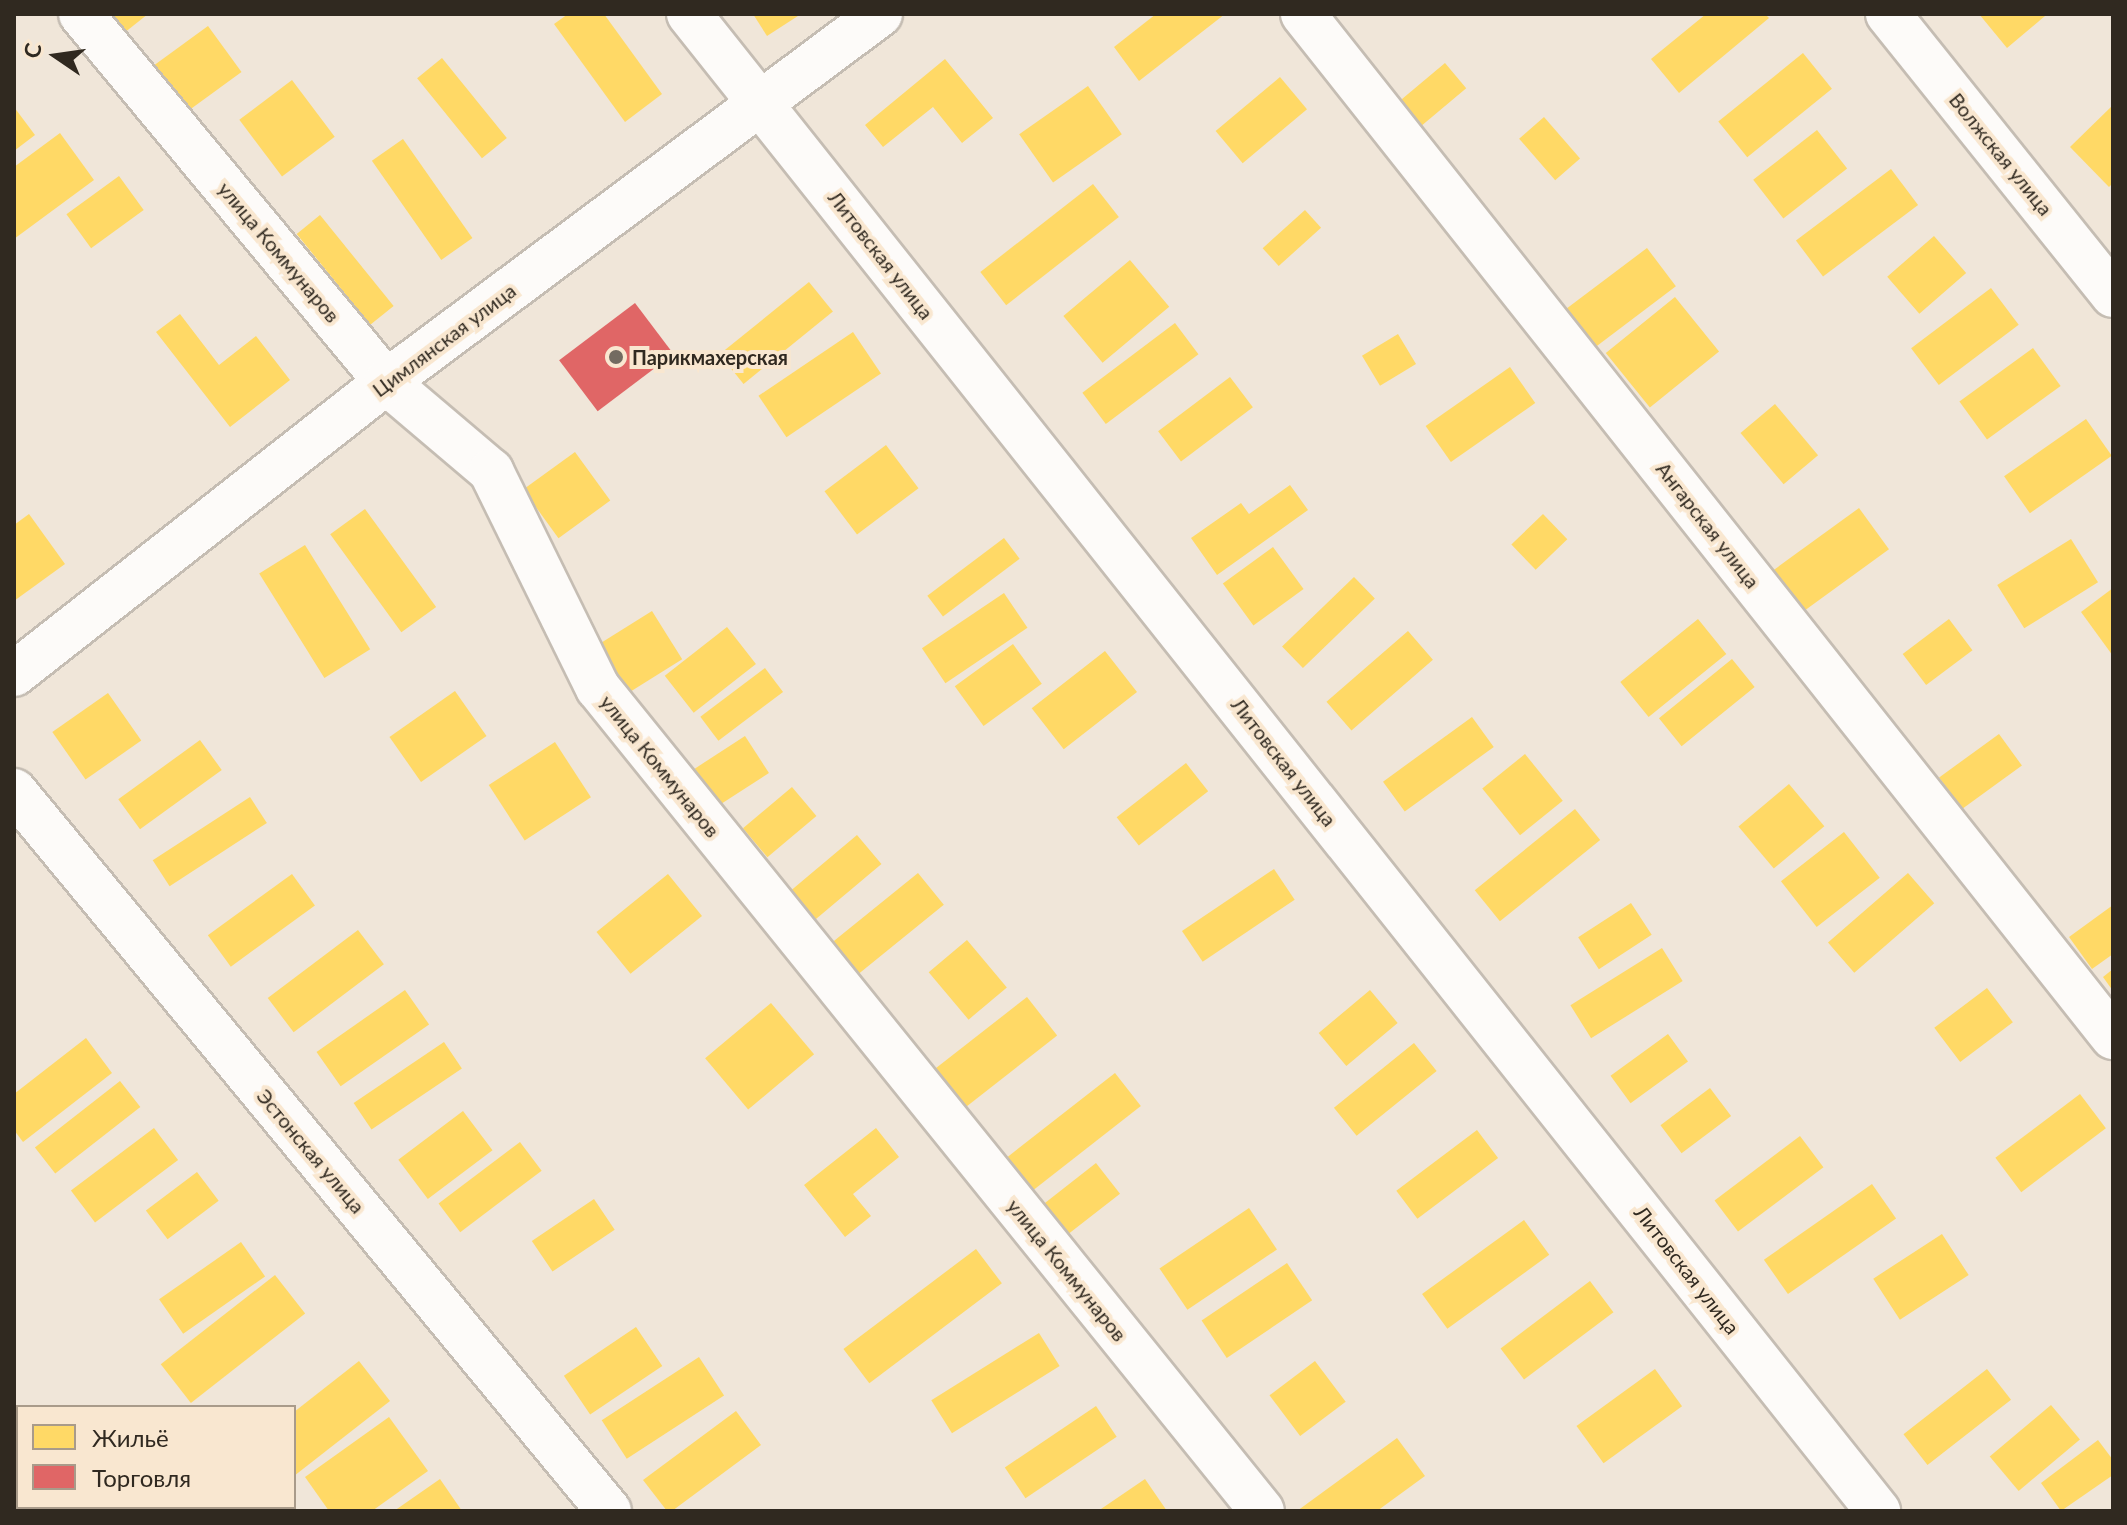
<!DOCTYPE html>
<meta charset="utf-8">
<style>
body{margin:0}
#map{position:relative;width:2127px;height:1525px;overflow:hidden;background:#f0e6d9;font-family:Lato,sans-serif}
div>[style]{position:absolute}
.homes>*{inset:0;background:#ffd966;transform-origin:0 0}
.shops>*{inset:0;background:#e06666;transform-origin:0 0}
.roads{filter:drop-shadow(2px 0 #c5bdb3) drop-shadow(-2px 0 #c5bdb3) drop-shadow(0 2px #c5bdb3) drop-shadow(0 -2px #c5bdb3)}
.minor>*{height:44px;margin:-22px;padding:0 22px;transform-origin:22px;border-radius:22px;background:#fdfbf9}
.dots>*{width:22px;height:22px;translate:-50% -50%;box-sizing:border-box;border:4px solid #f9e7d0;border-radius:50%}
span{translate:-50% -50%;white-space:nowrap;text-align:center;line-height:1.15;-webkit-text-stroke:8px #f9e7d0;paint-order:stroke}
.street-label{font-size:20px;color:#302920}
.poi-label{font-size:20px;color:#302920;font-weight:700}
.left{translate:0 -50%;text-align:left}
.frame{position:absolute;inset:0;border:16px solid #302920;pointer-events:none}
.legend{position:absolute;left:16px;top:1405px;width:280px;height:104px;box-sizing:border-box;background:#f9e7d0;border:2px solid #a99b8a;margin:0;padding:10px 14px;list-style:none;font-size:24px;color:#302920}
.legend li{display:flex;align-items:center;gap:16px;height:40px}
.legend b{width:40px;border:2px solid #a99b8a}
.north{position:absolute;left:16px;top:16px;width:80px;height:80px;-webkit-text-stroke:6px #f9e7d0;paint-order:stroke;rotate:283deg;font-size:22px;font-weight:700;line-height:32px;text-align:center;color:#302920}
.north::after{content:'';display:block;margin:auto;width:28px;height:36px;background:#302920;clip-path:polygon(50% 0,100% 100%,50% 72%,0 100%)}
</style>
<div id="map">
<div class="homes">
<i style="clip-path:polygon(101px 14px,148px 14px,119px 37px)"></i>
<i style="clip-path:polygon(568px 14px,604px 14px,662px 94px,625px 122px,554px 24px)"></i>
<i style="clip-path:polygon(753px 14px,801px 14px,767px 36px)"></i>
<i style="clip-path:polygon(1156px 14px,1225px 14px,1139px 81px,1114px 47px)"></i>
<i style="clip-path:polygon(1706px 14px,1765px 14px,1769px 18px,1679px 93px,1651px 59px)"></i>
<i style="clip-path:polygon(1979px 14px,2043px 14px,2045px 16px,2007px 48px)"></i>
<i style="left:208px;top:26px;width:57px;height:70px;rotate:54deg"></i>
<i style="left:1803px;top:53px;width:46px;height:109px;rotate:51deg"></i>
<i style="left:442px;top:58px;width:103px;height:32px;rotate:51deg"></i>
<i style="clip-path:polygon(945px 59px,993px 118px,962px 143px,933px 107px,883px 147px,865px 125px)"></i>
<i style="left:1445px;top:63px;width:33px;height:58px;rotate:50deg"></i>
<i style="left:1280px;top:77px;width:42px;height:84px;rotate:50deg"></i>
<i style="left:292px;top:80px;width:71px;height:66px;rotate:53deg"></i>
<i style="left:1088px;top:86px;width:59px;height:84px;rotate:55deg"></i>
<i style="clip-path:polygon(2113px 105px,2113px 183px,2109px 187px,2070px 147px)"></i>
<i style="clip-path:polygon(14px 107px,35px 135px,14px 151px)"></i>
<i style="left:1544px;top:117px;width:55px;height:33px;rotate:49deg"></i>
<i style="left:1817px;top:130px;width:49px;height:81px;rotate:52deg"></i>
<i style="clip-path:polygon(60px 133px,94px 180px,14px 239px,14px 167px)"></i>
<i style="left:403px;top:139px;width:121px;height:38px;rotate:55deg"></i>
<i style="left:1891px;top:169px;width:45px;height:119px;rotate:53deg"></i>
<i style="left:119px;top:176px;width:42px;height:65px;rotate:54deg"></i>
<i style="left:1093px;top:184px;width:42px;height:143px;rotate:52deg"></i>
<i style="left:1305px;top:210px;width:24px;height:57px;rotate:48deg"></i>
<i style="left:320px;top:215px;width:117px;height:30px;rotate:51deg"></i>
<i style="left:1934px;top:236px;width:49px;height:62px;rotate:49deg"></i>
<i style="left:1647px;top:248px;width:48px;height:106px;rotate:53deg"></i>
<i style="left:1130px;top:260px;width:61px;height:87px;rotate:50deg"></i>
<i style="left:809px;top:282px;width:38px;height:115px;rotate:51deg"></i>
<i style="left:1991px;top:288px;width:46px;height:100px;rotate:53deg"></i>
<i style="left:1675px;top:297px;width:70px;height:89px;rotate:51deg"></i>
<i style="clip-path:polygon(180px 314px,219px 365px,256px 336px,290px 380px,230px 427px,156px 332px)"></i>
<i style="left:1175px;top:323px;width:39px;height:116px;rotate:53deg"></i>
<i style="left:853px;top:332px;width:50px;height:114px;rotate:56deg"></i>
<i style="left:1398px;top:334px;width:35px;height:42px;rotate:59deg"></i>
<i style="left:2033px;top:348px;width:47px;height:91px;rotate:54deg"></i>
<i style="left:1510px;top:367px;width:44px;height:103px;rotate:55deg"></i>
<i style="left:1230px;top:377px;width:38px;height:90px;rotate:53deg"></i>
<i style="left:1775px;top:404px;width:67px;height:45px;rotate:50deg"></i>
<i style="left:2086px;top:419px;width:45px;height:100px;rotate:55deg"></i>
<i style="left:886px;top:445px;width:54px;height:77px;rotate:53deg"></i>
<i style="left:575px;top:452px;width:60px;height:64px;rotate:54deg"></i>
<i style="clip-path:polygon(1290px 485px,1308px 510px,1217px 575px,1191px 538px,1241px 503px,1249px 514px)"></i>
<i style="left:1859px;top:508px;width:51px;height:111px;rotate:54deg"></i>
<i style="left:365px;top:509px;width:121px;height:43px;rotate:54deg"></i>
<i style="clip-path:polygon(29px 514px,65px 564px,14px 601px,14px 525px)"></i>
<i style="left:1543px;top:514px;width:35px;height:44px;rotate:46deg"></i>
<i style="left:1004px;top:538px;width:26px;height:96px;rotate:53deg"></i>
<i style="left:2071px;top:539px;width:51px;height:87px;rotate:58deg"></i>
<i style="left:305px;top:545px;width:123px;height:54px;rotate:58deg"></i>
<i style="left:1273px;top:547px;width:52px;height:62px;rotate:54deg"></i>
<i style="left:1354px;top:577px;width:30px;height:100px;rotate:46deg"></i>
<i style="clip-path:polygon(2113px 588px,2113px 656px,2081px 612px)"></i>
<i style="left:1004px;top:593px;width:42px;height:99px;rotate:56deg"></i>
<i style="left:652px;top:611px;width:57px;height:66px;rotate:58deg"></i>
<i style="left:1698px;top:619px;width:45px;height:100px;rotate:51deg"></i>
<i style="left:1949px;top:619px;width:39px;height:58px;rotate:53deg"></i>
<i style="left:727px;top:627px;width:47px;height:79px;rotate:52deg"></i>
<i style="left:1408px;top:631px;width:38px;height:108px;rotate:49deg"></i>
<i style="left:1013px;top:644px;width:49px;height:72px;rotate:54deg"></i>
<i style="left:1105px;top:651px;width:52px;height:93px;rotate:52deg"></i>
<i style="left:1732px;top:659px;width:36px;height:94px;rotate:51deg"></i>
<i style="left:765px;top:668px;width:30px;height:81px;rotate:53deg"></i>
<i style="left:455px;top:691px;width:55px;height:80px;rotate:55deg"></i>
<i style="left:108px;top:693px;width:58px;height:68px;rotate:55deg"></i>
<i style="left:1472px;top:717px;width:37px;height:110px;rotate:54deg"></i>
<i style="left:1999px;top:734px;width:39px;height:74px;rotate:54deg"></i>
<i style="left:745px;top:736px;width:44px;height:60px;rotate:57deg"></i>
<i style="left:200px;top:740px;width:37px;height:101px;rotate:54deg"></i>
<i style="left:555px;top:742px;width:66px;height:79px;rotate:57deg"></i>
<i style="left:1525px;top:754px;width:60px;height:55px;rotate:51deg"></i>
<i style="left:1186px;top:763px;width:36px;height:88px;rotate:52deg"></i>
<i style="left:1789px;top:784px;width:55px;height:66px;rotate:50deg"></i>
<i style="left:792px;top:787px;width:38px;height:64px;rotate:50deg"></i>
<i style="left:250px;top:797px;width:31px;height:116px;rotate:57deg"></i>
<i style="left:1575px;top:809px;width:40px;height:129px;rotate:51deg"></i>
<i style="left:1844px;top:832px;width:58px;height:80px;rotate:52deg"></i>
<i style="left:857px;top:835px;width:38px;height:87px;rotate:50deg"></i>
<i style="left:1274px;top:869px;width:37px;height:111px;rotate:56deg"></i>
<i style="left:918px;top:873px;width:41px;height:113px;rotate:51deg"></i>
<i style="left:1908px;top:873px;width:40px;height:106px;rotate:49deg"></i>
<i style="left:292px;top:874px;width:39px;height:104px;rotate:54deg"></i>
<i style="left:668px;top:874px;width:54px;height:92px;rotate:51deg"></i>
<i style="left:1631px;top:903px;width:38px;height:63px;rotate:57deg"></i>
<i style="clip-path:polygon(2113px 905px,2113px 954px,2092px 969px,2069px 937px)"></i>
<i style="left:358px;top:930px;width:43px;height:113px;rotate:53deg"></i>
<i style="left:967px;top:940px;width:62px;height:50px;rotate:50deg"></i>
<i style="left:1662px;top:948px;width:39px;height:108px;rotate:58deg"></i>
<i style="clip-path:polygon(2113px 969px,2113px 991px,2103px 977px)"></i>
<i style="left:1987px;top:988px;width:43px;height:66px;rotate:53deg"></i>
<i style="left:405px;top:990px;width:42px;height:108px;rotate:55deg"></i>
<i style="left:1370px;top:990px;width:43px;height:67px;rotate:50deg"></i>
<i style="left:1027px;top:997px;width:49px;height:117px;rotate:52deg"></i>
<i style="left:771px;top:1003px;width:67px;height:86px;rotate:50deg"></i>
<i style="left:1668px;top:1034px;width:34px;height:71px;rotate:54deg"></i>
<i style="clip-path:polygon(86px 1038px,112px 1073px,23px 1142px,14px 1130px,14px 1094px)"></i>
<i style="left:444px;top:1042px;width:32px;height:109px;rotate:56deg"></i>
<i style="left:1414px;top:1043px;width:36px;height:103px;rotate:51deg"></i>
<i style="left:1115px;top:1073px;width:42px;height:142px;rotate:52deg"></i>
<i style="left:120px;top:1081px;width:33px;height:108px;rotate:52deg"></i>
<i style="left:1710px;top:1088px;width:35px;height:62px;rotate:53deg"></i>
<i style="left:2080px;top:1094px;width:43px;height:106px;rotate:53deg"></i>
<i style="left:463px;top:1111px;width:49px;height:81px;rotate:53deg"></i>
<i style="left:154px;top:1128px;width:40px;height:104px;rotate:53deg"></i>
<i style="clip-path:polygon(876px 1128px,899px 1157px,853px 1194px,871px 1216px,845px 1237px,804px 1185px)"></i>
<i style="left:1477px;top:1130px;width:35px;height:101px;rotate:53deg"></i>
<i style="left:1800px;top:1136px;width:39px;height:107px;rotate:53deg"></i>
<i style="left:520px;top:1142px;width:36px;height:102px;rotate:53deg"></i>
<i style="left:1096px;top:1163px;width:39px;height:66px;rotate:52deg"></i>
<i style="left:197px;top:1172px;width:36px;height:64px;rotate:53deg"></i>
<i style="left:1872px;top:1184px;width:42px;height:132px;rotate:55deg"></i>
<i style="left:594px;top:1199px;width:37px;height:75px;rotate:56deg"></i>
<i style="left:1249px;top:1208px;width:50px;height:108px;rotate:56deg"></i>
<i style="left:1524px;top:1220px;width:43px;height:126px;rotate:54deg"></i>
<i style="left:1942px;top:1234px;width:49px;height:82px;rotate:57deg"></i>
<i style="left:241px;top:1242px;width:42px;height:100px;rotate:55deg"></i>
<i style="left:976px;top:1249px;width:43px;height:166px;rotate:53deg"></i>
<i style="left:1287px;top:1263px;width:45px;height:103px;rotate:56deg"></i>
<i style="left:275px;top:1275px;width:49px;height:145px;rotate:52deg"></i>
<i style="left:1590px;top:1281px;width:39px;height:112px;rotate:53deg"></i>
<i style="left:636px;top:1327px;width:47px;height:87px;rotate:56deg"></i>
<i style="left:1039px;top:1333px;width:39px;height:127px;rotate:58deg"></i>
<i style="left:699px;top:1357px;width:46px;height:116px;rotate:57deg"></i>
<i style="clip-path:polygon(359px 1361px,390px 1401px,294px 1476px,294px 1412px)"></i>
<i style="left:1315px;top:1361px;width:51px;height:57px;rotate:53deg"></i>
<i style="left:1655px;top:1369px;width:46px;height:97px;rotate:54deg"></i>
<i style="left:1987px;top:1369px;width:39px;height:106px;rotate:52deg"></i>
<i style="left:2051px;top:1405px;width:45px;height:80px;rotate:50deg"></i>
<i style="left:1096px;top:1406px;width:37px;height:110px;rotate:56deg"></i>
<i style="clip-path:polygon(736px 1411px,761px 1445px,672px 1511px,667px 1511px,643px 1480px)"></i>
<i style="clip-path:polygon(389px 1417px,428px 1471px,372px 1511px,329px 1511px,305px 1477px)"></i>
<i style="clip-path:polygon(1397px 1438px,1425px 1476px,1377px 1511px,1297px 1511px)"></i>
<i style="clip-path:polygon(2098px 1440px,2113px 1460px,2113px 1475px,2061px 1511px,2041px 1483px)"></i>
<i style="clip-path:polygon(16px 1459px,18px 1507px,38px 1507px,34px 1511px,14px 1511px)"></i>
<i style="clip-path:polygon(440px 1479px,462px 1511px,394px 1511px)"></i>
<i style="clip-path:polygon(1145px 1479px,1167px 1511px,1098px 1511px)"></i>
</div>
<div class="shops">
<i style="left:635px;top:303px;width:64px;height:95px;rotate:53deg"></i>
</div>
<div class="roads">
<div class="minor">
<i style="left:81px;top:14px;width:478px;rotate:50.3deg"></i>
<i style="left:386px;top:382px;width:138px;rotate:40.3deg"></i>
<i style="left:491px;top:471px;width:242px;rotate:63.8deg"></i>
<i style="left:598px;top:688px;width:1057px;rotate:51.1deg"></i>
<i style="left:689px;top:14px;width:1912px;rotate:51.54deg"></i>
<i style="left:1303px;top:14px;width:1305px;rotate:51.63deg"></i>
<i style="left:1888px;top:14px;width:360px;rotate:51.3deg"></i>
<i style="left:14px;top:674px;width:473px;rotate:-38.1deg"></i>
<i style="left:386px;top:382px;width:616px;rotate:-36.68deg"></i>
<i style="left:14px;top:791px;width:934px;rotate:50.43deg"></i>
</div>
</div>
<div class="dots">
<i style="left:616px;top:357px;background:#736b61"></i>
</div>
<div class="street-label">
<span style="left:2001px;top:154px;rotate:51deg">Волжская улица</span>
<span style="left:279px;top:252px;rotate:50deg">улица Коммунаров</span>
<span style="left:881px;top:255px;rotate:52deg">Литовская улица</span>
<span style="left:444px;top:340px;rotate:-37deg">Цимлянская улица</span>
<span style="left:1708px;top:525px;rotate:52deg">Ангарская улица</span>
<span style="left:1284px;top:762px;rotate:52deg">Литовская улица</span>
<span style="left:660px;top:766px;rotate:51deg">улица Коммунаров</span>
<span style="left:311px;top:1151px;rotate:50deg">Эстонская улица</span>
<span style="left:1067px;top:1270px;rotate:51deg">улица Коммунаров</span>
<span style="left:1687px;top:1270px;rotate:52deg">Литовская улица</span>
</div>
<div class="poi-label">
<span class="left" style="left:632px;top:357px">Парикмахерская</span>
</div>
<div class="frame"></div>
<ul class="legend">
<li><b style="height:22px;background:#ffd966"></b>Жильё</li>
<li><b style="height:22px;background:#e06666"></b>Торговля</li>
</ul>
<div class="north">С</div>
</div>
